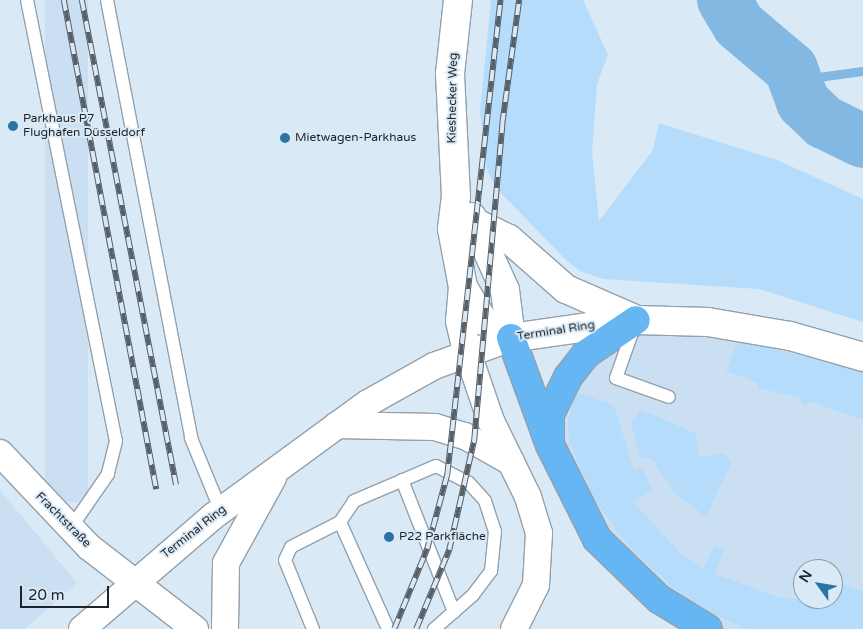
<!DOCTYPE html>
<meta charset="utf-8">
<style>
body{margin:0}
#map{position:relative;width:863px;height:629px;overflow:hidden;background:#dae9f6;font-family:"Varela Round",sans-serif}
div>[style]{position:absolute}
.built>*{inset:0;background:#cadff1;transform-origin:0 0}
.green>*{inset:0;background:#b6dcfc}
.stream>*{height:9px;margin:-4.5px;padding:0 4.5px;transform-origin:4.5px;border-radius:4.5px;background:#83b8e3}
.river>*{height:54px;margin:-27px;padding:0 27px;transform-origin:27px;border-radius:27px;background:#83b8e3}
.roads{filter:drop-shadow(1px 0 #92a1ad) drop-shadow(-1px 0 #92a1ad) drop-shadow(0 1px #92a1ad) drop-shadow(0 -1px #92a1ad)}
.lane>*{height:12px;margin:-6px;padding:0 6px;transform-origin:6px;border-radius:6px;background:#fff}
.street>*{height:26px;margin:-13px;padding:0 13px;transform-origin:13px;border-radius:13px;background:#fff}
.secondary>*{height:28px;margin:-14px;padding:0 14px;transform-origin:14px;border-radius:14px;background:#fff}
.highway>*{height:28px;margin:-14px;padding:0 14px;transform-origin:14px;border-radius:14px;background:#66b6f4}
.rail>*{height:5.5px;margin-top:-2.75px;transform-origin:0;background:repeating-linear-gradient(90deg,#dae9f6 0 11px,#575f67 0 22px);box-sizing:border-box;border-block:1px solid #575f67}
.dots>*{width:14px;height:14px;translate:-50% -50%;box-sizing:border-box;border:2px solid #dae9f6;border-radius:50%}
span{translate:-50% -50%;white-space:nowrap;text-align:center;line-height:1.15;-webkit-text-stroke:4px #dae9f6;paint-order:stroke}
.street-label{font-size:12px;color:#1e2328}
.poi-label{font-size:12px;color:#1e2328}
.left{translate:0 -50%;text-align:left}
.north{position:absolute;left:793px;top:559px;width:50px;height:50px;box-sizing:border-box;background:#dae9f6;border:1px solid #8f9aa4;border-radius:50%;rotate:302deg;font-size:14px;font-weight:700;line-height:20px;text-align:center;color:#1e2328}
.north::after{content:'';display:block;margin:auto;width:18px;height:22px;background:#2a73a7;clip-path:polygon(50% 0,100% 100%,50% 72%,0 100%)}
.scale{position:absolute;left:20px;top:586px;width:89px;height:22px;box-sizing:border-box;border:2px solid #1e2328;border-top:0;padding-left:6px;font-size:15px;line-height:18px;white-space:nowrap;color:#1e2328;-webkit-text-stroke:4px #dae9f6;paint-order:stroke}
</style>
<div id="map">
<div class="built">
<i style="left:45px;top:0;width:43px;height:502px"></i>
<i style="clip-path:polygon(evenodd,640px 330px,709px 331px,863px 363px,863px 629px,723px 629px,684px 609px,610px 541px,557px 446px,560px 402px,575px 374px,640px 330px,803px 569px,833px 569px,833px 599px,803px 599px,803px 569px)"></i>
<i style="clip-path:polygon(0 490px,77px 583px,25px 629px,0 629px)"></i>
</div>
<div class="green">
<i style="clip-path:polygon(491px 0,583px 0,608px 55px,597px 84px,592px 152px,599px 221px,653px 150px,659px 123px,777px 160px,863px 199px,863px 322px,759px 289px,603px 279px,580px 271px,565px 259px,497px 189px,487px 170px,480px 111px)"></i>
<i style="clip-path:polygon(738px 341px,863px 370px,863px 420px,809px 401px,807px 405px,801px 403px,802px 398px,758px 388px,759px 383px,726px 371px)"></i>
<i style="clip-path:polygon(575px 392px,614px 405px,634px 470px,642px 468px,652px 489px,633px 502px,682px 555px,703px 568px,715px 545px,724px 549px,715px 574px,781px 598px,833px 599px,833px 580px,863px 591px,863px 629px,747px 629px,711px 613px,673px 588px,629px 547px,593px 497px,569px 441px,568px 422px)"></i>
<i style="clip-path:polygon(641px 410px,695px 433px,700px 457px,724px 453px,731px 463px,706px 517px,675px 493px,652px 459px,640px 457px,631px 423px)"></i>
</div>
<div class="stream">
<i style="left:791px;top:69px;width:28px;rotate:17deg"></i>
<i style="left:818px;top:77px;width:45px;rotate:-7.6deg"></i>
</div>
<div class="river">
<i style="left:724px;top:0;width:29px;rotate:59deg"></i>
<i style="left:739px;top:25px;width:68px;rotate:40.2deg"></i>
<i style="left:791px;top:69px;width:35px;rotate:70deg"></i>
<i style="left:803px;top:102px;width:29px;rotate:44deg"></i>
<i style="left:824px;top:122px;width:43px;rotate:26deg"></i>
</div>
<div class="roads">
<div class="lane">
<i style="left:27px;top:0;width:450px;rotate:78.6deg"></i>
<i style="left:116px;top:441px;width:34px;rotate:104deg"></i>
<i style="left:108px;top:474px;width:67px;rotate:124.6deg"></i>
<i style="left:107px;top:0;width:446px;rotate:79.1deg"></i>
<i style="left:191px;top:438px;width:79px;rotate:67.7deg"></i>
<i style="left:634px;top:327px;width:54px;rotate:109.4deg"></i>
<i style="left:616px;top:378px;width:56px;rotate:19.7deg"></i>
<i style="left:402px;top:480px;width:142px;rotate:68.5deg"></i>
<i style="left:340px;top:522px;width:117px;rotate:65.8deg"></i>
<i style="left:313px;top:629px;width:74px;rotate:-112.1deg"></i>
<i style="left:285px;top:560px;width:14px;rotate:-65deg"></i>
<i style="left:291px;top:547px;width:55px;rotate:-27deg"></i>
<i style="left:340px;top:522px;width:25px;rotate:-56deg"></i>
<i style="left:354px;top:501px;width:89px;rotate:-23.1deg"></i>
<i style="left:436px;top:466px;width:37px;rotate:27deg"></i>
<i style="left:469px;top:483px;width:24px;rotate:48deg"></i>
<i style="left:485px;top:501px;width:32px;rotate:72deg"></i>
<i style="left:495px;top:531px;width:40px;rotate:95.7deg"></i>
<i style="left:491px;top:571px;width:30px;rotate:127deg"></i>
<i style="left:473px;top:595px;width:52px;rotate:138.9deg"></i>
</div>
<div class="street">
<i style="left:467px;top:351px;width:74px;rotate:71.1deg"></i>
<i style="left:491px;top:421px;width:85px;rotate:64deg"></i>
<i style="left:528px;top:497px;width:38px;rotate:73deg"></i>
<i style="left:539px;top:533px;width:52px;rotate:93.3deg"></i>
<i style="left:536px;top:585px;width:49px;rotate:116.6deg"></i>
<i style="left:337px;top:425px;width:98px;rotate:1.2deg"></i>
<i style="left:435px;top:427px;width:31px;rotate:17deg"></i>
<i style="left:465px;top:436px;width:53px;rotate:29.5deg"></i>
<i style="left:0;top:453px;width:129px;rotate:46.6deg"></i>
<i style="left:89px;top:547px;width:134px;rotate:37.7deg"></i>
<i style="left:82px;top:629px;width:172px;rotate:-40.7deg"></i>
<i style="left:212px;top:517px;width:193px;rotate:-36.2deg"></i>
<i style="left:368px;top:403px;width:76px;rotate:-29.3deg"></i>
<i style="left:434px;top:366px;width:82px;rotate:-20deg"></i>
<i style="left:225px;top:629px;width:66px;rotate:-89.1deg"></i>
<i style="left:226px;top:563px;width:97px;rotate:-61.1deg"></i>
</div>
<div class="secondary">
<i style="left:458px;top:0;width:74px;rotate:96.2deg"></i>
<i style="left:450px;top:74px;width:122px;rotate:87.2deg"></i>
<i style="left:456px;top:196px;width:33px;rotate:97deg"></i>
<i style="left:452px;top:229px;width:59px;rotate:79.3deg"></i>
<i style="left:463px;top:287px;width:34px;rotate:95deg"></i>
<i style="left:460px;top:321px;width:31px;rotate:77deg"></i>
<i style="left:472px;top:217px;width:80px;rotate:65.7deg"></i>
<i style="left:505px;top:290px;width:48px;rotate:82.9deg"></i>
<i style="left:478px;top:224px;width:34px;rotate:26deg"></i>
<i style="left:509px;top:239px;width:76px;rotate:41.3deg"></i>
<i style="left:566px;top:289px;width:72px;rotate:23.7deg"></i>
<i style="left:463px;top:287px;width:39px;rotate:59deg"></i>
<i style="left:483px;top:320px;width:33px;rotate:33deg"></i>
<i style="left:511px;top:338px;width:126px;rotate:-8.2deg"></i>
<i style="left:636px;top:320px;width:72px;rotate:1.6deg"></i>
<i style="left:708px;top:322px;width:83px;rotate:9.7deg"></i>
<i style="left:790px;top:336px;width:76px;rotate:16deg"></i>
</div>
<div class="highway">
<i style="left:511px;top:338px;width:114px;rotate:70deg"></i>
<i style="left:550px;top:445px;width:105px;rotate:63.4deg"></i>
<i style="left:597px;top:539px;width:86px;rotate:44.1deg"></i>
<i style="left:659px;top:599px;width:57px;rotate:31.5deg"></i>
<i style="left:550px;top:441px;width:27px;rotate:-90deg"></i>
<i style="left:550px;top:414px;width:41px;rotate:-64.1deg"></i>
<i style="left:568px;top:377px;width:29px;rotate:-52deg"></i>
<i style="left:586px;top:354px;width:60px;rotate:-34.2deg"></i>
</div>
</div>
<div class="rail">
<i style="left:64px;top:0;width:498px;rotate:79.3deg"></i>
<i style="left:82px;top:0;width:494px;rotate:79deg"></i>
<i style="left:394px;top:629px;width:87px;rotate:-67.6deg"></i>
<i style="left:427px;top:549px;width:77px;rotate:-74.9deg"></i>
<i style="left:447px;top:475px;width:478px;rotate:-83.6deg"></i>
<i style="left:416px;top:629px;width:86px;rotate:-67.3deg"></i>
<i style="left:449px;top:550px;width:113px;rotate:-77.2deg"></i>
<i style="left:474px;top:440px;width:317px;rotate:-84.9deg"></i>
<i style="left:502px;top:124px;width:125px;rotate:-82.2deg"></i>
</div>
<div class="dots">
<i style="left:13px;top:126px;background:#2a73a7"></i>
<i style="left:285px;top:138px;background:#2a73a7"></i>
<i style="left:389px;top:537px;background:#2a73a7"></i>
</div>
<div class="street-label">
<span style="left:453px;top:98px;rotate:-89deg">Kieshecker Weg</span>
<span style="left:556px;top:331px;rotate:-9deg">Terminal Ring</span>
<span style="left:63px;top:520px;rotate:45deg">Frachtstraße</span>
<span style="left:194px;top:532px;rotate:-38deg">Terminal Ring</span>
</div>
<div class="poi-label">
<span class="left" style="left:23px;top:126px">Parkhaus P7<br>Flughafen Düsseldorf</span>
<span class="left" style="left:295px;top:138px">Mietwagen-Parkhaus</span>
<span class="left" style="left:399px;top:537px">P22 Parkfläche</span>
</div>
<div class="north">N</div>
<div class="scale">20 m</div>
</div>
